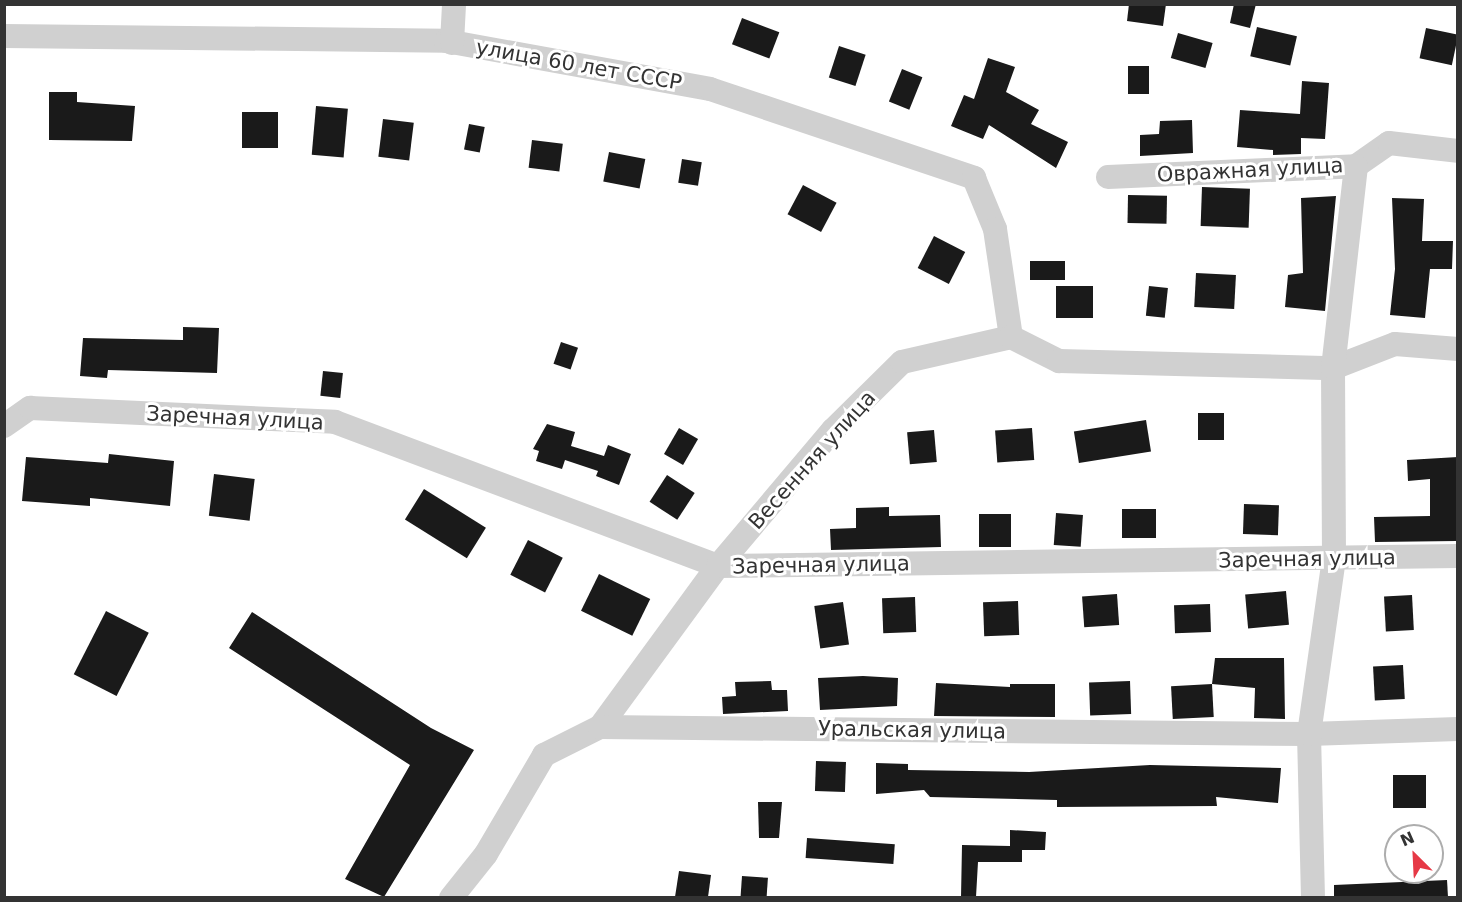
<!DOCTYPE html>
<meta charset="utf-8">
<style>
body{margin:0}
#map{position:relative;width:1462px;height:902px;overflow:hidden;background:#fff;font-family:"DejaVu Sans",sans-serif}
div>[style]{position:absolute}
.building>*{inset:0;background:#1a1a1a;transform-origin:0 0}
.street>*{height:24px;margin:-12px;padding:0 12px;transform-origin:12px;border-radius:12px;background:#d0d0d0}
span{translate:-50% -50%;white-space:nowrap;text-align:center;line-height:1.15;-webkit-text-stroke:6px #fff;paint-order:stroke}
.street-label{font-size:21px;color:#333}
.frame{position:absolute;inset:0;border:6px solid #333;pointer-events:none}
.north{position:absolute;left:1384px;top:824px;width:60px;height:60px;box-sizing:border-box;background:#fff;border:2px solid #adadad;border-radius:50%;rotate:336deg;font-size:16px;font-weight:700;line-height:24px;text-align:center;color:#333}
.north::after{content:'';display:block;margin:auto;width:21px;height:27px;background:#e63946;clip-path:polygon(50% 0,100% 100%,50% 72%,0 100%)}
</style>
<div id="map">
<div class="building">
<i style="clip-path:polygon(1129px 4px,1166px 4px,1163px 26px,1127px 21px)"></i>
<i style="clip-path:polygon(1234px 4px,1256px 4px,1250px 28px,1230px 23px)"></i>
<i style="left:742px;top:18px;width:40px;height:28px;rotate:21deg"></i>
<i style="left:1257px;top:27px;width:41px;height:30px;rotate:13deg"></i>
<i style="left:1426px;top:28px;width:33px;height:31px;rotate:12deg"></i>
<i style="left:1178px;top:33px;width:36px;height:26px;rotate:16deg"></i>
<i style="left:839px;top:46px;width:28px;height:33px;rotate:18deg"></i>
<i style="clip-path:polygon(988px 58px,1015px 67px,1006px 92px,1039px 110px,1031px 124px,1068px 142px,1056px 168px,989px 125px,983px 139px,951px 126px,964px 95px,974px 99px)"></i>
<i style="left:1128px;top:66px;width:21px;height:28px"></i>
<i style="left:902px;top:69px;width:22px;height:35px;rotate:22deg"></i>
<i style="clip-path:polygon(1302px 81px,1329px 83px,1325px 139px,1301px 138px,1301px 154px,1273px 155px,1273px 150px,1237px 147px,1240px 110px,1300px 114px)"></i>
<i style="clip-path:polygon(49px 92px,77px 92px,77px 102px,135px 106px,132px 141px,49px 140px)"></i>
<i style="left:316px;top:106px;width:32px;height:49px;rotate:5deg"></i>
<i style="left:242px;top:112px;width:36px;height:36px"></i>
<i style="left:383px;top:119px;width:31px;height:38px;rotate:7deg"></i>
<i style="clip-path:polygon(1192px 120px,1193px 153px,1140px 156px,1140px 135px,1159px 134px,1160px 121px)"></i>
<i style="left:469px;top:124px;width:16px;height:26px;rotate:11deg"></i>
<i style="left:532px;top:140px;width:31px;height:28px;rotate:7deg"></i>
<i style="left:609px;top:152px;width:37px;height:30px;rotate:11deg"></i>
<i style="left:682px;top:159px;width:20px;height:24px;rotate:9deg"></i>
<i style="left:803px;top:185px;width:38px;height:33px;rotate:28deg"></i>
<i style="left:1202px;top:187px;width:48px;height:39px;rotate:2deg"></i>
<i style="left:1128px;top:195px;width:39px;height:28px;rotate:1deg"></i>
<i style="clip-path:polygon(1336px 196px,1325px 311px,1285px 307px,1288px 275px,1303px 273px,1301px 198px)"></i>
<i style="clip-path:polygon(1392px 198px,1424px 199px,1422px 241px,1453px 241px,1452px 269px,1430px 269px,1425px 318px,1390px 315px,1395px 269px)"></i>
<i style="left:934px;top:236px;width:35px;height:36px;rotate:27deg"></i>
<i style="left:1030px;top:261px;width:35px;height:19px"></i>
<i style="left:1196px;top:273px;width:40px;height:34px;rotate:3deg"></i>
<i style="left:1056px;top:286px;width:37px;height:32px"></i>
<i style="left:1149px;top:286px;width:19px;height:30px;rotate:6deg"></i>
<i style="clip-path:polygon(183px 327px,219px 328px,217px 373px,108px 370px,107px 378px,80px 376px,83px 338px,183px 340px)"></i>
<i style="left:561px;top:342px;width:18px;height:23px;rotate:19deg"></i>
<i style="left:323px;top:371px;width:20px;height:25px;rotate:6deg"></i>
<i style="left:1198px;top:413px;width:26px;height:27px"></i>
<i style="left:1146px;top:420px;width:32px;height:73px;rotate:81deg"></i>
<i style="clip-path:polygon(547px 424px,575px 432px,571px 446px,604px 456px,608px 445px,631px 454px,619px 485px,596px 476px,598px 471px,565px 460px,562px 469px,536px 461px,539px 451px,533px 449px)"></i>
<i style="left:679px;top:428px;width:22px;height:30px;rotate:30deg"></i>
<i style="left:1032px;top:428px;width:32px;height:37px;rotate:86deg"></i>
<i style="left:934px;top:430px;width:32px;height:27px;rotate:85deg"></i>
<i style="clip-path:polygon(109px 454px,174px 461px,170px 506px,90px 498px,90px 506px,22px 501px,26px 457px,108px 463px)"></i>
<i style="clip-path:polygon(1458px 457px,1457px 541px,1375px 542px,1374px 517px,1430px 516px,1430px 479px,1408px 481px,1407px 460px)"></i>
<i style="left:214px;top:474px;width:41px;height:42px;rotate:7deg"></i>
<i style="left:667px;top:475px;width:33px;height:32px;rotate:33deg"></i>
<i style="left:424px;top:489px;width:73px;height:36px;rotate:32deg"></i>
<i style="left:1244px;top:504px;width:35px;height:30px;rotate:2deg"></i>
<i style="clip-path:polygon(889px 507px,889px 516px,940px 515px,941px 547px,831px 550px,830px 529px,856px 528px,856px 508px)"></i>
<i style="left:1122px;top:509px;width:34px;height:29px"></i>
<i style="left:1056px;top:513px;width:27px;height:32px;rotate:4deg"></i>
<i style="left:979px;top:514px;width:32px;height:33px"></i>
<i style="left:528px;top:540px;width:39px;height:39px;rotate:27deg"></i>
<i style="left:599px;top:574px;width:57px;height:41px;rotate:26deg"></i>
<i style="left:1286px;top:591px;width:34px;height:41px;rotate:85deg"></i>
<i style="left:1117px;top:594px;width:31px;height:35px;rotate:86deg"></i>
<i style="left:1412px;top:595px;width:35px;height:28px;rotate:87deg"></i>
<i style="left:915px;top:597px;width:35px;height:33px;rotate:88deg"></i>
<i style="left:1018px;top:601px;width:34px;height:35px;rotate:88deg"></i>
<i style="left:843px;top:602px;width:43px;height:29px;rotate:82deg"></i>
<i style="left:1210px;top:604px;width:28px;height:36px;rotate:88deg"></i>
<i style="left:106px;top:611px;width:48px;height:71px;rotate:27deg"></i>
<i style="clip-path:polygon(252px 612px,431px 728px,474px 750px,384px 897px,345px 879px,410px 765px,229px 648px)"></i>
<i style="clip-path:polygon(1215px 658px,1284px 658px,1285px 719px,1254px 718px,1255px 688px,1212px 684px)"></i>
<i style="left:1403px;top:665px;width:34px;height:30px;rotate:87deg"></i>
<i style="clip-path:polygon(863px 676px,898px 678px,897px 706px,820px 710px,818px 678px)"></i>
<i style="clip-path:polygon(771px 681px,772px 690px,787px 690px,788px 711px,723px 714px,722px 697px,736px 696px,735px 682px)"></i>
<i style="left:1130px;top:681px;width:33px;height:41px;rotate:88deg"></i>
<i style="clip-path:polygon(936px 683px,1010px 687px,1010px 684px,1055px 684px,1055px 717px,934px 716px)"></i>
<i style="left:1212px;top:684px;width:33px;height:41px;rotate:87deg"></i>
<i style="left:816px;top:761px;width:30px;height:30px;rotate:2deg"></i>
<i style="clip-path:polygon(876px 763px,908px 764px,908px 770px,1029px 772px,1150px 765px,1281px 768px,1278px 803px,1216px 797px,1217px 806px,1057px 807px,1057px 800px,930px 797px,924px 790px,876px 794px)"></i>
<i style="left:1393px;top:775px;width:33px;height:33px"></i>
<i style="clip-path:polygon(758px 802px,782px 802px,779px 838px,759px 838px)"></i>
<i style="clip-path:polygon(1010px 830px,1046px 832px,1045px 850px,1022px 850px,1022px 862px,978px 862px,976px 897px,961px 897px,962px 845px,1010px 846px)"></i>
<i style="left:807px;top:838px;width:88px;height:20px;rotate:4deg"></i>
<i style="clip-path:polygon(679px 871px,711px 875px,708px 897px,675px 897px)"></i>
<i style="left:742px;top:876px;width:26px;height:21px;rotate:4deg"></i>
<i style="clip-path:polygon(1447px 880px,1448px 897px,1334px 897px,1334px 885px)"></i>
</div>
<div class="street">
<i style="left:4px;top:36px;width:442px;rotate:0.6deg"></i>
<i style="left:446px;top:41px;width:268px;rotate:10.3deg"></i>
<i style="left:710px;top:89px;width:279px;rotate:18.6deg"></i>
<i style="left:974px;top:178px;width:55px;rotate:67.6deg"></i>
<i style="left:995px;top:229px;width:109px;rotate:81.6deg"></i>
<i style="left:452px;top:43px;width:39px;rotate:-87deg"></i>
<i style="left:1108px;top:177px;width:248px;rotate:-2.5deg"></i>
<i style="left:1356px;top:166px;width:40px;rotate:-34.9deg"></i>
<i style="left:1389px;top:143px;width:69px;rotate:6.6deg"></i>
<i style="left:4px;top:426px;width:32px;rotate:-35deg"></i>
<i style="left:30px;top:408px;width:305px;rotate:2.6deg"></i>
<i style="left:335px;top:422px;width:409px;rotate:20.6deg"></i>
<i style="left:718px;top:566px;width:740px;rotate:-0.77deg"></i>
<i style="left:600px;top:727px;width:200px;rotate:-53.8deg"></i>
<i style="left:718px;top:566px;width:178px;rotate:-49.8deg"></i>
<i style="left:833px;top:430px;width:97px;rotate:-44.6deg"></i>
<i style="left:902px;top:362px;width:112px;rotate:-12.9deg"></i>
<i style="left:1011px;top:337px;width:54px;rotate:26.6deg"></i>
<i style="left:1059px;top:361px;width:274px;rotate:1.5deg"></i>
<i style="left:1333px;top:368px;width:66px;rotate:-21.2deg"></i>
<i style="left:1395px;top:344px;width:63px;rotate:4.5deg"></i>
<i style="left:451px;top:898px;width:56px;rotate:-51.5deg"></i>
<i style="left:486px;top:854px;width:115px;rotate:-59.6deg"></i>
<i style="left:544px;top:755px;width:63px;rotate:-26.6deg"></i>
<i style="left:600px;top:727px;width:709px;rotate:0.57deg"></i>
<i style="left:1309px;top:734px;width:149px;rotate:-1.9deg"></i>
<i style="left:1313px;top:898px;width:164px;rotate:-91.4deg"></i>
<i style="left:1309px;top:734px;width:177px;rotate:-81.9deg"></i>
<i style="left:1334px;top:559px;width:191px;rotate:-90.3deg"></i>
<i style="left:1333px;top:368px;width:203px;rotate:-83.5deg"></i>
</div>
<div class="street-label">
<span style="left:579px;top:65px;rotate:10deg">улица 60 лет СССР</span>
<span style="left:1250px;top:170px;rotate:-3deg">Овражная улица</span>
<span style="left:235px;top:418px;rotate:3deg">Заречная улица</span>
<span style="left:812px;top:460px;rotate:-48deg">Весенняя улица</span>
<span style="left:1307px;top:559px;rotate:-1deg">Заречная улица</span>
<span style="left:821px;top:565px;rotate:-1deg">Заречная улица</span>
<span style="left:912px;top:730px;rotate:1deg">Уральская улица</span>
</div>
<div class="frame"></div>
<div class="north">N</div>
</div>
